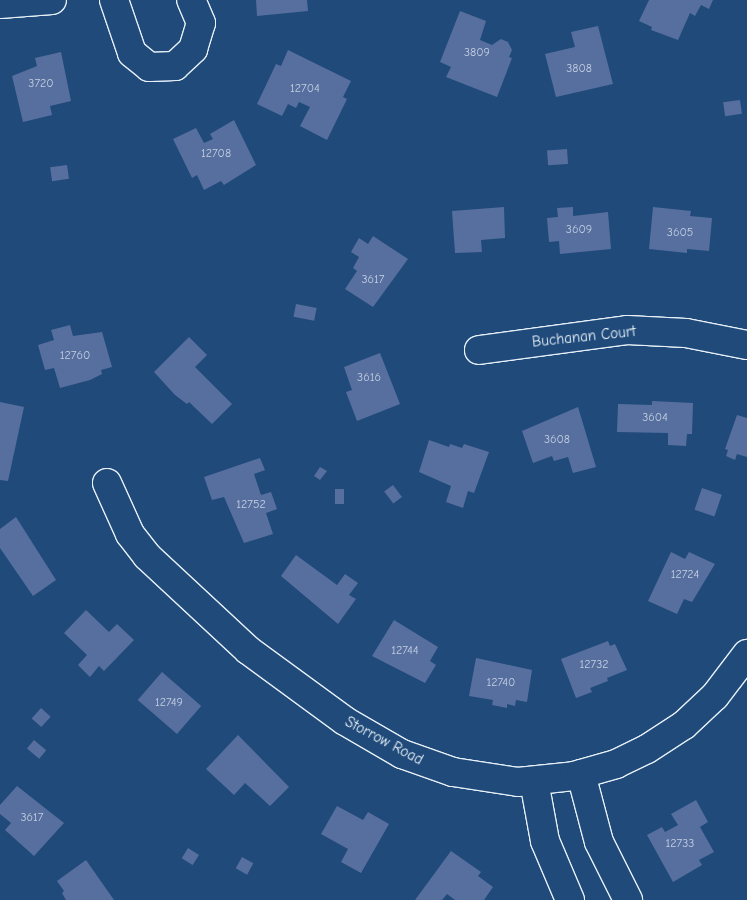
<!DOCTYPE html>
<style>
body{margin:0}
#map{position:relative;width:747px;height:900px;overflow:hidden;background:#1f4a7a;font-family:"Comic Neue",sans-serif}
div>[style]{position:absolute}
.building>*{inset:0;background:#576f9f;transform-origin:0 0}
.roads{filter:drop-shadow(1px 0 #e8f1f8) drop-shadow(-1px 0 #e8f1f8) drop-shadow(0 1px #e8f1f8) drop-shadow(0 -1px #e8f1f8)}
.minor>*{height:28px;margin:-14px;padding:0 14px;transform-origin:14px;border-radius:14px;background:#1f4a7a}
span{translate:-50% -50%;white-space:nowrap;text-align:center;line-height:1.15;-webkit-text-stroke:4px #1f4a7a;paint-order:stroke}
.number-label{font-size:12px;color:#c4d0e2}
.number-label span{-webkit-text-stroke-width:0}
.street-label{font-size:15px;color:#e8f1f8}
</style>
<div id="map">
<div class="building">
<i style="clip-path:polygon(256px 0,307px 0,308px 11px,257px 16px)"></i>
<i style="clip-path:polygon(649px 0,713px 0,709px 9px,701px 5px,695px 16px,690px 13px,678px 40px,651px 30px,652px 27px,639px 21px)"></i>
<i style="clip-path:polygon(460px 11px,486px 21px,480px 40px,492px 45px,501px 39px,508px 42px,512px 50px,509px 57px,512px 58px,497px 97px,446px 77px,451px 67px,440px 62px)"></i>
<i style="clip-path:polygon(598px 26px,613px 84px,556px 97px,545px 54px,575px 47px,571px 32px)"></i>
<i style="clip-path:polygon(288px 50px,351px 81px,343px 97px,347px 99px,327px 140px,300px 126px,310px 107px,299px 102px,296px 108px,288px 104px,282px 116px,257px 104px,276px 64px,281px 66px)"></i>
<i style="clip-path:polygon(61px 52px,71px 101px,50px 106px,52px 115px,23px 122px,12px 76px,37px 66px,35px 58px)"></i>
<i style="left:740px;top:100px;width:14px;height:17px;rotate:82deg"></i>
<i style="clip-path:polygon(234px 120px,256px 165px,224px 185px,221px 181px,204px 190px,197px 175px,192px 178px,173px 139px,196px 128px,204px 143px,213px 139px,210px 134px)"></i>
<i style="left:567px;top:149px;width:15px;height:20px;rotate:86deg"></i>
<i style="left:67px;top:165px;width:14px;height:17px;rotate:82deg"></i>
<i style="clip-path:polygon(504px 207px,505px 238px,481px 240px,482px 252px,455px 253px,452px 211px)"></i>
<i style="clip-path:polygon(573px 207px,573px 216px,608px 212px,611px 249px,560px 254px,559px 241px,549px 242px,547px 218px,558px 217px,557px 208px)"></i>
<i style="clip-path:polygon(653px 207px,691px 211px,690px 216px,712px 218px,709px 251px,687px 249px,687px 253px,649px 249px)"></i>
<i style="clip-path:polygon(373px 236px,408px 259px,373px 307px,345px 289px,357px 271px,353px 268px,359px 257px,351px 252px,359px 238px,368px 244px)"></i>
<i style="left:296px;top:304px;width:21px;height:13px;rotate:11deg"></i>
<i style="clip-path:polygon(70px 325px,73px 336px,102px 332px,112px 367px,101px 370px,102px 374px,90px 380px,60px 388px,54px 368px,45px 370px,38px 345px,54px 340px,51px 330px)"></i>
<i style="clip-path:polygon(189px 337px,207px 355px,195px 367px,232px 404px,212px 424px,189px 402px,187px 404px,175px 395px,154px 372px)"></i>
<i style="clip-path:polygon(380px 353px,400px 404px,357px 421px,346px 392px,352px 390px,344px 367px)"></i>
<i style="clip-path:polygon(652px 401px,693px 403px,692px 434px,687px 434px,686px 446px,668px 445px,668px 433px,617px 432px,618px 404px,652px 405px)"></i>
<i style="clip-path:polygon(0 402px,24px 407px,8px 481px,0 480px)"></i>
<i style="clip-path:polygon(578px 407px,596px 467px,573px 473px,568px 457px,554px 461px,552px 456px,533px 463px,522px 431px)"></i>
<i style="clip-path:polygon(737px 415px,747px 418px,747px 457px,737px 454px,735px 460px,726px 456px,728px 450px,725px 449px)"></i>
<i style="clip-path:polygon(429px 440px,449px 447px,450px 444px,462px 448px,464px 444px,489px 452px,474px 493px,468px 491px,463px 508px,446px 502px,451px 486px,419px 472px)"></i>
<i style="clip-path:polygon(260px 458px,265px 470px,254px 474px,261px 495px,271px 492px,277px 509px,266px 513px,273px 534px,244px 543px,224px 497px,212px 500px,204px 477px)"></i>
<i style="clip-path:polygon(320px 467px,327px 471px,320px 480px,314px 476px)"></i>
<i style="left:393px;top:485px;width:15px;height:11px;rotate:53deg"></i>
<i style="left:702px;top:488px;width:21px;height:23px;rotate:19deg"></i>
<i style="left:344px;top:489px;width:15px;height:9px;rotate:90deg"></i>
<i style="clip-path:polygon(16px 517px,56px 580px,33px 596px,0 548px,0 529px)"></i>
<i style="clip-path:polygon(671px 552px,685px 559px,689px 552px,715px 564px,692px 602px,684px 599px,677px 614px,648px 601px)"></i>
<i style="clip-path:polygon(296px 555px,337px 585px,345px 574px,358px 583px,349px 595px,356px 599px,338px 624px,281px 576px)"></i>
<i style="clip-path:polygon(86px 610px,109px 632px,117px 624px,134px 640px,104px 671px,99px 666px,90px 677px,78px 665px,87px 655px,64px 633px)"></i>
<i style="clip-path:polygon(394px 620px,438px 647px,430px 661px,436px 665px,425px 683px,372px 656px)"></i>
<i style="clip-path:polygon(608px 641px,610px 646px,615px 644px,627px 670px,607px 678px,608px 681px,590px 688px,592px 692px,576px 698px,561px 659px)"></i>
<i style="clip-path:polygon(476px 658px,532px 670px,527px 702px,516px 700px,515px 706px,507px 704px,507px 708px,492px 705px,493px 700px,469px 696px)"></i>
<i style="left:162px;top:672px;width:52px;height:37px;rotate:41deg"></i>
<i style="left:41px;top:708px;width:13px;height:14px;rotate:42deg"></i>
<i style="clip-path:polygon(238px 735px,289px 787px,270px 806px,245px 783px,234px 795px,206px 769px)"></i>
<i style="left:34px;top:740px;width:16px;height:11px;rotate:40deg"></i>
<i style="clip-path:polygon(17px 786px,64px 823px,34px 856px,5px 830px,11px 823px,0 814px,0 805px)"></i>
<i style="clip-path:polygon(696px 800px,708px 822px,700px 827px,714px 852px,699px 860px,702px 865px,673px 882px,647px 835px,662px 827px,665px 832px,678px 825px,671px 814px)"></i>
<i style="clip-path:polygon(337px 806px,363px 820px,368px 812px,389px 824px,361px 873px,341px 862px,348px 849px,321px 834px)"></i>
<i style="left:188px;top:848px;width:13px;height:12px;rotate:32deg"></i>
<i style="clip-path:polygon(451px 851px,481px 872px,478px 876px,493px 887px,484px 900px,455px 900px,447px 894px,442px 900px,415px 900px)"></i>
<i style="left:242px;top:857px;width:13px;height:13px;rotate:29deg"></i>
<i style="clip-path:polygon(86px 860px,114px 900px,66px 900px,62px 893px,64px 891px,57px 881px)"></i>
</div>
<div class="roads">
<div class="minor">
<i style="left:114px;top:0;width:56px;rotate:71.2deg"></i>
<i style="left:132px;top:53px;width:22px;rotate:39deg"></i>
<i style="left:149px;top:67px;width:26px;rotate:-2deg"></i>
<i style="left:175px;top:66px;width:25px;rotate:-43deg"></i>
<i style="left:193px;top:49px;width:27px;rotate:-73deg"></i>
<i style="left:201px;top:23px;width:25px;rotate:-113deg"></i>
<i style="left:0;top:4px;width:52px;rotate:-4.4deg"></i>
<i style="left:479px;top:350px;width:149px;rotate:-7.7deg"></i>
<i style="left:627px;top:330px;width:59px;rotate:2.9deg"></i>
<i style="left:686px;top:333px;width:62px;rotate:11.1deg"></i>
<i style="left:107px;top:483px;width:56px;rotate:65.7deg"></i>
<i style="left:130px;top:534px;width:28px;rotate:52deg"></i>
<i style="left:147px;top:556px;width:138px;rotate:42.9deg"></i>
<i style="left:248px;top:650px;width:120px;rotate:36.2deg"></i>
<i style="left:345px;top:721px;width:66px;rotate:30.1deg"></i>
<i style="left:402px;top:754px;width:54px;rotate:19.4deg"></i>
<i style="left:453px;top:772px;width:66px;rotate:8.7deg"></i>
<i style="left:518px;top:782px;width:56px;rotate:-6.1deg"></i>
<i style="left:574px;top:776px;width:44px;rotate:-15.9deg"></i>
<i style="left:616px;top:764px;width:34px;rotate:-26deg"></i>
<i style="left:647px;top:749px;width:44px;rotate:-33deg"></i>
<i style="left:684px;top:725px;width:42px;rotate:-43.1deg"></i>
<i style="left:715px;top:696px;width:53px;rotate:-52.7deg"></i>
<i style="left:581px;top:774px;width:70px;rotate:75.2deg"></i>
<i style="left:599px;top:842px;width:65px;rotate:63.4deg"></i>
<i style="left:534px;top:781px;width:61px;rotate:79.6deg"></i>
<i style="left:545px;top:841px;width:64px;rotate:67deg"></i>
</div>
</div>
<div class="number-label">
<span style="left:477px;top:53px">3809</span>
<span style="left:579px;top:69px">3808</span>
<span style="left:41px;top:84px">3720</span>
<span style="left:305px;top:89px">12704</span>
<span style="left:216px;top:154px">12708</span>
<span style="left:579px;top:230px">3609</span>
<span style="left:680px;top:233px">3605</span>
<span style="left:373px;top:280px">3617</span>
<span style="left:75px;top:356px">12760</span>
<span style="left:369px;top:378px">3616</span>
<span style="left:655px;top:418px">3604</span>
<span style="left:557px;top:440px">3608</span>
<span style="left:251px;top:505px">12752</span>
<span style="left:685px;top:575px">12724</span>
<span style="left:405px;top:651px">12744</span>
<span style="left:594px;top:665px">12732</span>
<span style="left:501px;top:683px">12740</span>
<span style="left:169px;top:703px">12749</span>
<span style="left:32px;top:818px">3617</span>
<span style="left:680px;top:844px">12733</span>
</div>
<div class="street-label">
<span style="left:584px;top:337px;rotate:-6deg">Buchanan Court</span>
<span style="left:384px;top:741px;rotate:28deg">Storrow Road</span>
</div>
</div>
